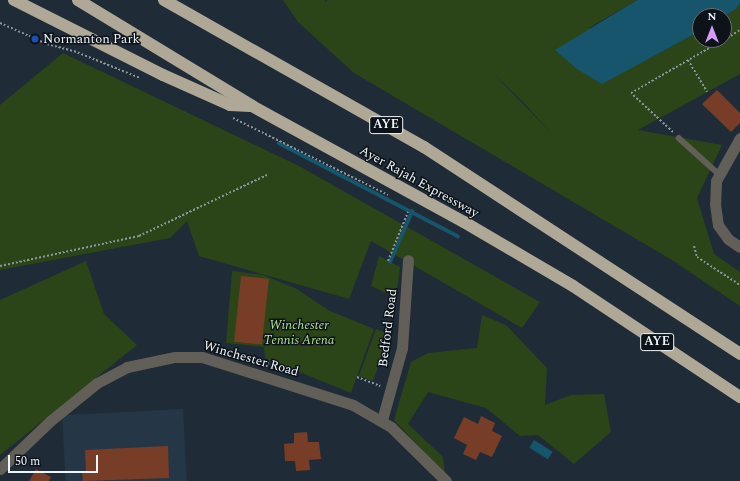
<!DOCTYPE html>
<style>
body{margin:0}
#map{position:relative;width:740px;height:481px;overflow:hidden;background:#1f2b36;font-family:Spectral,serif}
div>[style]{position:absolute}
.built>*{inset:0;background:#253746;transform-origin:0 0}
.green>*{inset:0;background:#2c4518;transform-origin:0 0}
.water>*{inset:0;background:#16556b;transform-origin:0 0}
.stream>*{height:3.5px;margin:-1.75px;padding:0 1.75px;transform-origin:1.75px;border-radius:1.75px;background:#16556b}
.building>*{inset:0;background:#773d26;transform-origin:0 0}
.path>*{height:2px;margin-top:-1px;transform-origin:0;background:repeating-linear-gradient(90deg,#8b959e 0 2px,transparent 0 4px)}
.service>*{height:5.5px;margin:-2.75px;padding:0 2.75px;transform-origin:2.75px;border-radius:2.75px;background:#625f58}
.minor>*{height:11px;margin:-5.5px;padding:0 5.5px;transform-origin:5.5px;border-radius:5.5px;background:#625f58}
.motorway>*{height:12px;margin:-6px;padding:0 6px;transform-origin:6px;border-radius:6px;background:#afa896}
.dots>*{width:11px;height:11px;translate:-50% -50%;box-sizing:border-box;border:2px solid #0d1318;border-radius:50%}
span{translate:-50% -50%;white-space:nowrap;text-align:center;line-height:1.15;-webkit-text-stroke:3px #0d1318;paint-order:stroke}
.shield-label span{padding:1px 3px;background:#0d1318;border:1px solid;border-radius:3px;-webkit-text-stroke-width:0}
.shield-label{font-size:12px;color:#eef6fd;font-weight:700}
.poi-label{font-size:13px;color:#eef6fd}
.left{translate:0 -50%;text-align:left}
.street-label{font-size:13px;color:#eef6fd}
.park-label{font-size:13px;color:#b0e08e;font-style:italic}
.north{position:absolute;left:692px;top:8px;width:40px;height:40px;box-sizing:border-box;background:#0d1318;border:1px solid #676e74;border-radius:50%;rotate:0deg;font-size:11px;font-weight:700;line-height:16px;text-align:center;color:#eef6fd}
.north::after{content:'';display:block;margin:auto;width:14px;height:18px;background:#d59cfb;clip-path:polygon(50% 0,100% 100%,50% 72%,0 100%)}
.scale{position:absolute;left:8px;top:455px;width:90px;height:18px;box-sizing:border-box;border:2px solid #eef6fd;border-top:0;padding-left:5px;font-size:12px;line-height:14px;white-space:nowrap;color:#eef6fd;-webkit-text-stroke:3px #0d1318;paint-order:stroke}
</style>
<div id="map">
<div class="built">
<i style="left:183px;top:409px;width:72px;height:121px;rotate:87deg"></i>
</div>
<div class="green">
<i style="clip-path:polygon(evenodd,283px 0,326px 0,324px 3px,328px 0,637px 0,589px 28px,648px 59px,700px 31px,700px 40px,724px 40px,724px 17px,736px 9px,740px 3px,740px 74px,638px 130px,722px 145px,697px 198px,714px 254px,740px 272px,740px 306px,672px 260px,354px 73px,298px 22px,283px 0,492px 72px,523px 102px,552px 134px,492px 72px)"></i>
<i style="clip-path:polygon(63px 53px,299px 166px,540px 302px,522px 328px,371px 241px,349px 299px,199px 256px,187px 221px,170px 238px,0 270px,0 105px)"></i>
<i style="clip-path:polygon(379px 256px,400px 267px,396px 298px,371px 286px)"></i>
<i style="clip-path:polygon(86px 261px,104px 314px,137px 345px,0 455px,0 300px)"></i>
<i style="clip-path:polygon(232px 271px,263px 275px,297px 289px,328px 310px,374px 329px,351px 393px,265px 358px,264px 347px,226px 343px)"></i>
<i style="clip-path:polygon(482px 315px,506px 325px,547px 368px,545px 405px,571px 395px,604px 394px,611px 432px,574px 464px,538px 435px,520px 436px,486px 408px,428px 392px,408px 424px,443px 457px,445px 474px,394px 420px,411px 362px,428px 353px,477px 348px)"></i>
<i style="left:376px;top:329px;width:15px;height:50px;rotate:20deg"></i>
</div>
<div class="water">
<i style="clip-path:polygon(637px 0,740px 0,740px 3px,736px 9px,724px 17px,700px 16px,700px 31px,602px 84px,577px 69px,555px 50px)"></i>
<i style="left:534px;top:440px;width:22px;height:9px;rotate:32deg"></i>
</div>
<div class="stream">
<i style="left:279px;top:143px;width:202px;rotate:27.5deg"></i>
<i style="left:390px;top:262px;width:55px;rotate:-66.3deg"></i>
</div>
<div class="building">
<i style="clip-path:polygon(717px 90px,740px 113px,740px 123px,731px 132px,702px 104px)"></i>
<i style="left:241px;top:276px;width:28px;height:66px;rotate:6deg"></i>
<i style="clip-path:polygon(481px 416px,495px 423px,492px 431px,502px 436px,492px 457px,480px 452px,476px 460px,463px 454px,467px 445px,454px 438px,464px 417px,478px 424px)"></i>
<i style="clip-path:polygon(307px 432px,308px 442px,319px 442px,321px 459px,309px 460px,310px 470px,296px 471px,295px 461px,285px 461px,284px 444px,294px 443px,294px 433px)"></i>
<i style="clip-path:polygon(168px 446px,169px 478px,83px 481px,82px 472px,86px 472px,85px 450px)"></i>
<i style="clip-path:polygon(36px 469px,51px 477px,49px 481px,29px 481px)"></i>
</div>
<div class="path">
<i style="left:0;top:23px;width:51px;rotate:24.1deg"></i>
<i style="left:47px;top:44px;width:28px;rotate:15deg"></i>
<i style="left:74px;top:51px;width:71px;rotate:22.2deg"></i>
<i style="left:724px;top:40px;width:19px;rotate:-32deg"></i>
<i style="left:688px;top:60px;width:37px;rotate:59deg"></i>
<i style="left:233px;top:118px;width:173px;rotate:26.4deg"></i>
<i style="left:673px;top:132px;width:57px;rotate:-137.1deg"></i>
<i style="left:631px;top:93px;width:106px;rotate:-29.9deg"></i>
<i style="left:694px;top:246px;width:11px;rotate:75deg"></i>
<i style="left:697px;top:257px;width:51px;rotate:33.1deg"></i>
<i style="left:388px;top:261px;width:53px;rotate:-67.8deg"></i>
<i style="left:0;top:266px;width:142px;rotate:-12.2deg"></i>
<i style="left:139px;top:236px;width:142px;rotate:-25.5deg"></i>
<i style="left:266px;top:367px;width:8px;rotate:-67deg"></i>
<i style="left:357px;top:377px;width:25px;rotate:21deg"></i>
</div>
<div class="service">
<i style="left:679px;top:138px;width:55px;rotate:42.1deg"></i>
</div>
<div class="minor">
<i style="left:740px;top:138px;width:49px;rotate:119.2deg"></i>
<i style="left:716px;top:181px;width:23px;rotate:92deg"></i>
<i style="left:715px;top:204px;width:21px;rotate:82deg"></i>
<i style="left:718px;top:225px;width:17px;rotate:54deg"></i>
<i style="left:728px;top:239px;width:14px;rotate:34deg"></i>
<i style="left:382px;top:420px;width:75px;rotate:-74.5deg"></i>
<i style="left:402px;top:348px;width:88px;rotate:-86.1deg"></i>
<i style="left:0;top:469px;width:69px;rotate:-43.8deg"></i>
<i style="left:50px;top:421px;width:60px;rotate:-39deg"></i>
<i style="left:97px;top:383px;width:34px;rotate:-28deg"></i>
<i style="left:127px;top:367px;width:49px;rotate:-11.8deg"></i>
<i style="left:175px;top:357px;width:27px"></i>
<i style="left:202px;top:357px;width:158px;rotate:17.6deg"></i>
<i style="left:353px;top:405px;width:44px;rotate:30.1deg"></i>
<i style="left:391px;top:427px;width:77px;rotate:44.5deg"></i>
</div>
<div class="motorway">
<i style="left:14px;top:0;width:167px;rotate:26.7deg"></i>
<i style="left:163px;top:75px;width:73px;rotate:24.1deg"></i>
<i style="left:230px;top:105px;width:20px;rotate:3deg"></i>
<i style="left:78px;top:0;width:204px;rotate:31.3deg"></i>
<i style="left:252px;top:106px;width:242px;rotate:28.7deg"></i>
<i style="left:464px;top:222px;width:126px;rotate:30.4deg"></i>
<i style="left:573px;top:286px;width:201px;rotate:33.6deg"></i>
<i style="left:164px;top:0;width:299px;rotate:29.5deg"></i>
<i style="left:424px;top:147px;width:378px;rotate:33.2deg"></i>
</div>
<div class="dots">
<i style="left:35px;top:39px;background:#1a4fb4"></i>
</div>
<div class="shield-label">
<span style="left:386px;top:125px">AYE</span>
<span style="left:657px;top:342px">AYE</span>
</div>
<div class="poi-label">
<span class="left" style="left:43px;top:39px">Normanton Park</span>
</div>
<div class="street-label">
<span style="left:419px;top:182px;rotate:29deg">Ayer Rajah Expressway</span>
<span style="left:388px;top:328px;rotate:-83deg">Bedford Road</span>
<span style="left:251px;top:359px;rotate:16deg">Winchester Road</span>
</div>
<div class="park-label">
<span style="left:299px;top:333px">Winchester<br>Tennis Arena</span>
</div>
<div class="north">N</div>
<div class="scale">50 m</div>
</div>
